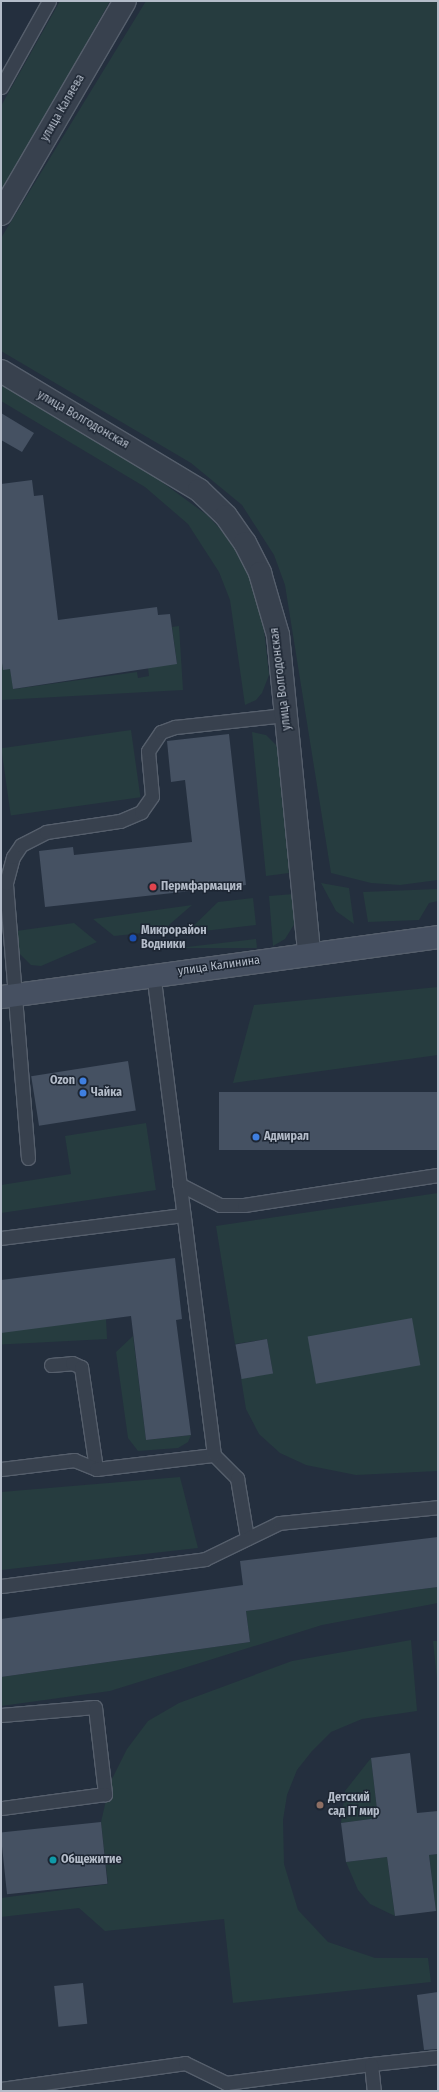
<!DOCTYPE html>
<meta charset="utf-8">
<style>
body{margin:0}
#map{position:relative;width:439px;height:2092px;overflow:hidden;background:#242f3e;font-family:"Fira Sans Condensed",sans-serif}
div>[style]{position:absolute}
.green>*{inset:0;background:#263c3f;transform-origin:0 0}
.building>*{inset:0;background:#455162;transform-origin:0 0}
.roads{filter:drop-shadow(1px 0 #565f6c) drop-shadow(-1px 0 #565f6c) drop-shadow(0 1px #565f6c) drop-shadow(0 -1px #565f6c)}
.service>*{height:13px;margin:-6.5px;padding:0 6.5px;transform-origin:6.5px;border-radius:6.5px;background:#38414e}
.minor>*{height:22px;margin:-11px;padding:0 11px;transform-origin:11px;border-radius:11px;background:#38414e}
.secondary>*{height:22px;margin:-11px;padding:0 11px;transform-origin:11px;border-radius:11px;background:#465061}
.dots>*{width:11px;height:11px;translate:-50% -50%;box-sizing:border-box;border:2px solid #1d2633;border-radius:50%}
span{translate:-50% -50%;white-space:nowrap;text-align:center;line-height:1.15;-webkit-text-stroke:3px #1d2633;paint-order:stroke}
.street-label{font-size:12px;color:#b4bcc9}
.poi-label{font-size:12px;color:#b4bcc9;font-weight:700}
.left{translate:0 -50%;text-align:left}
.right{translate:-100% -50%;text-align:right}
.frame{position:absolute;inset:0;border:2px solid #b4bcc9;pointer-events:none}
</style>
<div id="map">
<div class="green">
<i style="clip-path:polygon(60px 1px,110px 1px,1px 196px,1px 106px)"></i>
<i style="clip-path:polygon(146px 1px,438px 1px,438px 880px,400px 885px,371px 883px,331px 873px,285px 585px,274px 555px,242px 505px,191px 463px,1px 351px,1px 238px)"></i>
<i style="clip-path:polygon(1px 384px,155px 477px,207px 515px,223px 532px,248px 570px,263px 620px,269px 675px,262px 693px,256px 700px,245px 705px,230px 600px,219px 572px,188px 524px,145px 487px,1px 401px)"></i>
<i style="clip-path:polygon(179px 626px,183px 690px,1px 700px,1px 656px,10px 669px,14px 689px,137px 672px,138px 678px,149px 676px,148px 668px,177px 663px,172px 627px)"></i>
<i style="left:131px;top:730px;width:68px;height:131px;rotate:82deg"></i>
<i style="clip-path:polygon(252px 732px,266px 735px,277px 746px,289px 873px,266px 876px)"></i>
<i style="clip-path:polygon(321px 883px,349px 888px,354px 924px,336px 911px)"></i>
<i style="clip-path:polygon(438px 889px,438px 901px,429px 903px,419px 920px,368px 922px,363px 892px)"></i>
<i style="clip-path:polygon(294px 894px,295px 923px,285px 939px,273px 946px,269px 896px)"></i>
<i style="clip-path:polygon(253px 898px,256px 925px,186px 933px,218px 902px)"></i>
<i style="clip-path:polygon(192px 905px,162px 931px,114px 936px,93px 919px)"></i>
<i style="clip-path:polygon(74px 923px,97px 942px,41px 966px,31px 965px,19px 953px,16px 931px)"></i>
<i style="clip-path:polygon(256px 939px,257px 948px,178px 948px)"></i>
<i style="clip-path:polygon(438px 987px,438px 1055px,233px 1083px,254px 1005px)"></i>
<i style="clip-path:polygon(146px 1123px,156px 1190px,1px 1213px,1px 1185px,71px 1174px,65px 1136px)"></i>
<i style="clip-path:polygon(438px 1193px,438px 1471px,356px 1475px,306px 1465px,280px 1453px,259px 1434px,246px 1409px,241px 1378px,273px 1373px,267px 1339px,235px 1344px,216px 1226px)"></i>
<i style="left:106px;top:1319px;width:20px;height:106px;rotate:87deg"></i>
<i style="clip-path:polygon(133px 1336px,146px 1440px,191px 1435px,188px 1442px,178px 1448px,138px 1451px,128px 1438px,116px 1352px)"></i>
<i style="clip-path:polygon(180px 1477px,198px 1548px,1px 1570px,1px 1492px)"></i>
<i style="clip-path:polygon(438px 1587px,438px 1603px,322px 1625px,110px 1691px,1px 1706px,1px 1677px,250px 1642px,246px 1611px)"></i>
<i style="clip-path:polygon(411px 1640px,417px 1711px,362px 1719px,331px 1732px,312px 1751px,297px 1770px,287px 1795px,283px 1820px,284px 1864px,298px 1910px,328px 1942px,375px 1958px,428px 1958px,431px 1982px,233px 2003px,224px 1919px,105px 1931px,79px 1908px,1px 1917px,1px 1898px,108px 1884px,101px 1822px,110px 1783px,127px 1749px,148px 1721px,179px 1703px,292px 1661px)"></i>
<i style="clip-path:polygon(433px 1641px,438px 1641px,438px 1688px)"></i>
<i style="clip-path:polygon(371px 1758px,378px 1818px,341px 1823px,345px 1791px)"></i>
<i style="clip-path:polygon(438px 1854px,438px 1911px,436px 1911px,429px 1855px)"></i>
<i style="clip-path:polygon(387px 1857px,395px 1916px,370px 1904px,358px 1890px,346px 1862px)"></i>
</div>
<div class="building">
<i style="clip-path:polygon(1px 413px,34px 433px,22px 452px,1px 440px)"></i>
<i style="clip-path:polygon(32px 480px,34px 496px,43px 495px,58px 620px,157px 607px,158px 615px,170px 614px,177px 664px,13px 689px,10px 669px,3px 670px,1px 656px,1px 484px)"></i>
<i style="clip-path:polygon(229px 734px,246px 885px,45px 907px,39px 851px,73px 847px,74px 855px,192px 842px,185px 780px,171px 782px,167px 741px)"></i>
<i style="left:128px;top:1061px;width:50px;height:98px;rotate:81deg"></i>
<i style="left:438px;top:1092px;width:58px;height:219px;rotate:90deg"></i>
<i style="clip-path:polygon(175px 1258px,182px 1319px,176px 1320px,191px 1435px,146px 1440px,131px 1316px,1px 1333px,1px 1280px)"></i>
<i style="left:412px;top:1318px;width:48px;height:106px;rotate:80deg"></i>
<i style="left:267px;top:1339px;width:35px;height:32px;rotate:80deg"></i>
<i style="clip-path:polygon(438px 1537px,438px 1587px,246px 1611px,250px 1642px,1px 1677px,1px 1619px,243px 1585px,240px 1561px)"></i>
<i style="clip-path:polygon(410px 1753px,417px 1813px,438px 1811px,438px 1854px,429px 1855px,436px 1911px,395px 1916px,387px 1857px,346px 1862px,341px 1823px,378px 1818px,371px 1758px)"></i>
<i style="left:101px;top:1822px;width:62px;height:101px;rotate:84deg"></i>
<i style="left:83px;top:1983px;width:41px;height:29px;rotate:84deg"></i>
<i style="clip-path:polygon(438px 1992px,438px 2049px,424px 2050px,417px 1995px)"></i>
</div>
<div class="roads">
<div class="service">
<i style="left:1px;top:87px;width:98px;rotate:-60.8deg"></i>
<i style="left:28px;top:1158px;width:276px;rotate:-94.6deg"></i>
<i style="left:6px;top:883px;width:27px;rotate:-75deg"></i>
<i style="left:13px;top:857px;width:14px;rotate:-56deg"></i>
<i style="left:21px;top:845px;width:28px;rotate:-27deg"></i>
<i style="left:46px;top:832px;width:75px;rotate:-8.5deg"></i>
<i style="left:120px;top:821px;width:23px;rotate:-23deg"></i>
<i style="left:141px;top:812px;width:19px;rotate:-55deg"></i>
<i style="left:152px;top:796px;width:45px;rotate:-95.1deg"></i>
<i style="left:148px;top:751px;width:23px;rotate:-56deg"></i>
<i style="left:161px;top:732px;width:15px;rotate:-20deg"></i>
<i style="left:175px;top:727px;width:111px;rotate:-6.2deg"></i>
<i style="left:179px;top:1184px;width:46px;rotate:27.1deg"></i>
<i style="left:220px;top:1205px;width:24px"></i>
<i style="left:244px;top:1205px;width:196px;rotate:-8.8deg"></i>
<i style="left:1px;top:1238px;width:183px;rotate:-7.2deg"></i>
<i style="left:51px;top:1365px;width:21px;rotate:-5deg"></i>
<i style="left:72px;top:1363px;width:10px;rotate:24deg"></i>
<i style="left:81px;top:1367px;width:103px;rotate:81.6deg"></i>
<i style="left:214px;top:1455px;width:33px;rotate:45deg"></i>
<i style="left:237px;top:1478px;width:61px;rotate:80.5deg"></i>
<i style="left:1px;top:1469px;width:74px;rotate:-7deg"></i>
<i style="left:74px;top:1460px;width:24px;rotate:22deg"></i>
<i style="left:96px;top:1469px;width:119px;rotate:-6.8deg"></i>
<i style="left:214px;top:1455px;width:484px;rotate:-97.2deg"></i>
<i style="left:1px;top:1586px;width:206px;rotate:-7.5deg"></i>
<i style="left:205px;top:1559px;width:82px;rotate:-25.9deg"></i>
<i style="left:279px;top:1523px;width:160px;rotate:-5.7deg"></i>
<i style="left:1px;top:1715px;width:94px;rotate:-4.9deg"></i>
<i style="left:95px;top:1707px;width:88px;rotate:83.4deg"></i>
<i style="left:105px;top:1794px;width:105px;rotate:172.3deg"></i>
<i style="left:371px;top:2064px;width:67px;rotate:-6deg"></i>
<i style="left:1px;top:2089px;width:186px;rotate:-8deg"></i>
<i style="left:185px;top:2063px;width:46px;rotate:26deg"></i>
<i style="left:226px;top:2083px;width:146px;rotate:-7.5deg"></i>
<i style="left:371px;top:2064px;width:27px;rotate:84deg"></i>
</div>
<div class="minor">
<i style="left:1px;top:214px;width:246px;rotate:-59.8deg"></i>
<i style="left:1px;top:371px;width:231px;rotate:31deg"></i>
<i style="left:199px;top:490px;width:37px;rotate:44deg"></i>
<i style="left:226px;top:516px;width:33px;rotate:55deg"></i>
<i style="left:245px;top:543px;width:34px;rotate:63deg"></i>
<i style="left:260px;top:573px;width:65px;rotate:73.8deg"></i>
<i style="left:278px;top:635px;width:320px;rotate:84.4deg"></i>
</div>
<div class="secondary">
<i style="left:1px;top:997px;width:441px;rotate:-7.8deg"></i>
</div>
</div>
<div class="dots">
<i style="left:153px;top:887px;background:#e0444e"></i>
<i style="left:133px;top:938px;background:#1a4fb4"></i>
<i style="left:83px;top:1081px;background:#3f7fe0"></i>
<i style="left:83px;top:1093px;background:#3f7fe0"></i>
<i style="left:256px;top:1137px;background:#3f7fe0"></i>
<i style="left:320px;top:1805px;background:#8d6e63"></i>
<i style="left:53px;top:1860px;background:#0f9aa8"></i>
</div>
<div class="street-label">
<span style="left:63px;top:108px;rotate:-60deg">улица Каляева</span>
<span style="left:83px;top:420px;rotate:30deg">улица Волгодонская</span>
<span style="left:281px;top:679px;rotate:-97deg">улица Волгодонская</span>
<span style="left:219px;top:966px;rotate:-8deg">улица Калинина</span>
</div>
<div class="poi-label">
<span class="left" style="left:161px;top:887px">Пермфармация</span>
<span class="left" style="left:141px;top:938px">Микрорайон<br>Водники</span>
<span class="right" style="left:75px;top:1081px">Ozon</span>
<span class="left" style="left:91px;top:1093px">Чайка</span>
<span class="left" style="left:264px;top:1137px">Адмирал</span>
<span class="left" style="left:328px;top:1805px">Детский<br>сад IT мир</span>
<span class="left" style="left:61px;top:1860px">Общежитие</span>
</div>
<div class="frame"></div>
</div>
